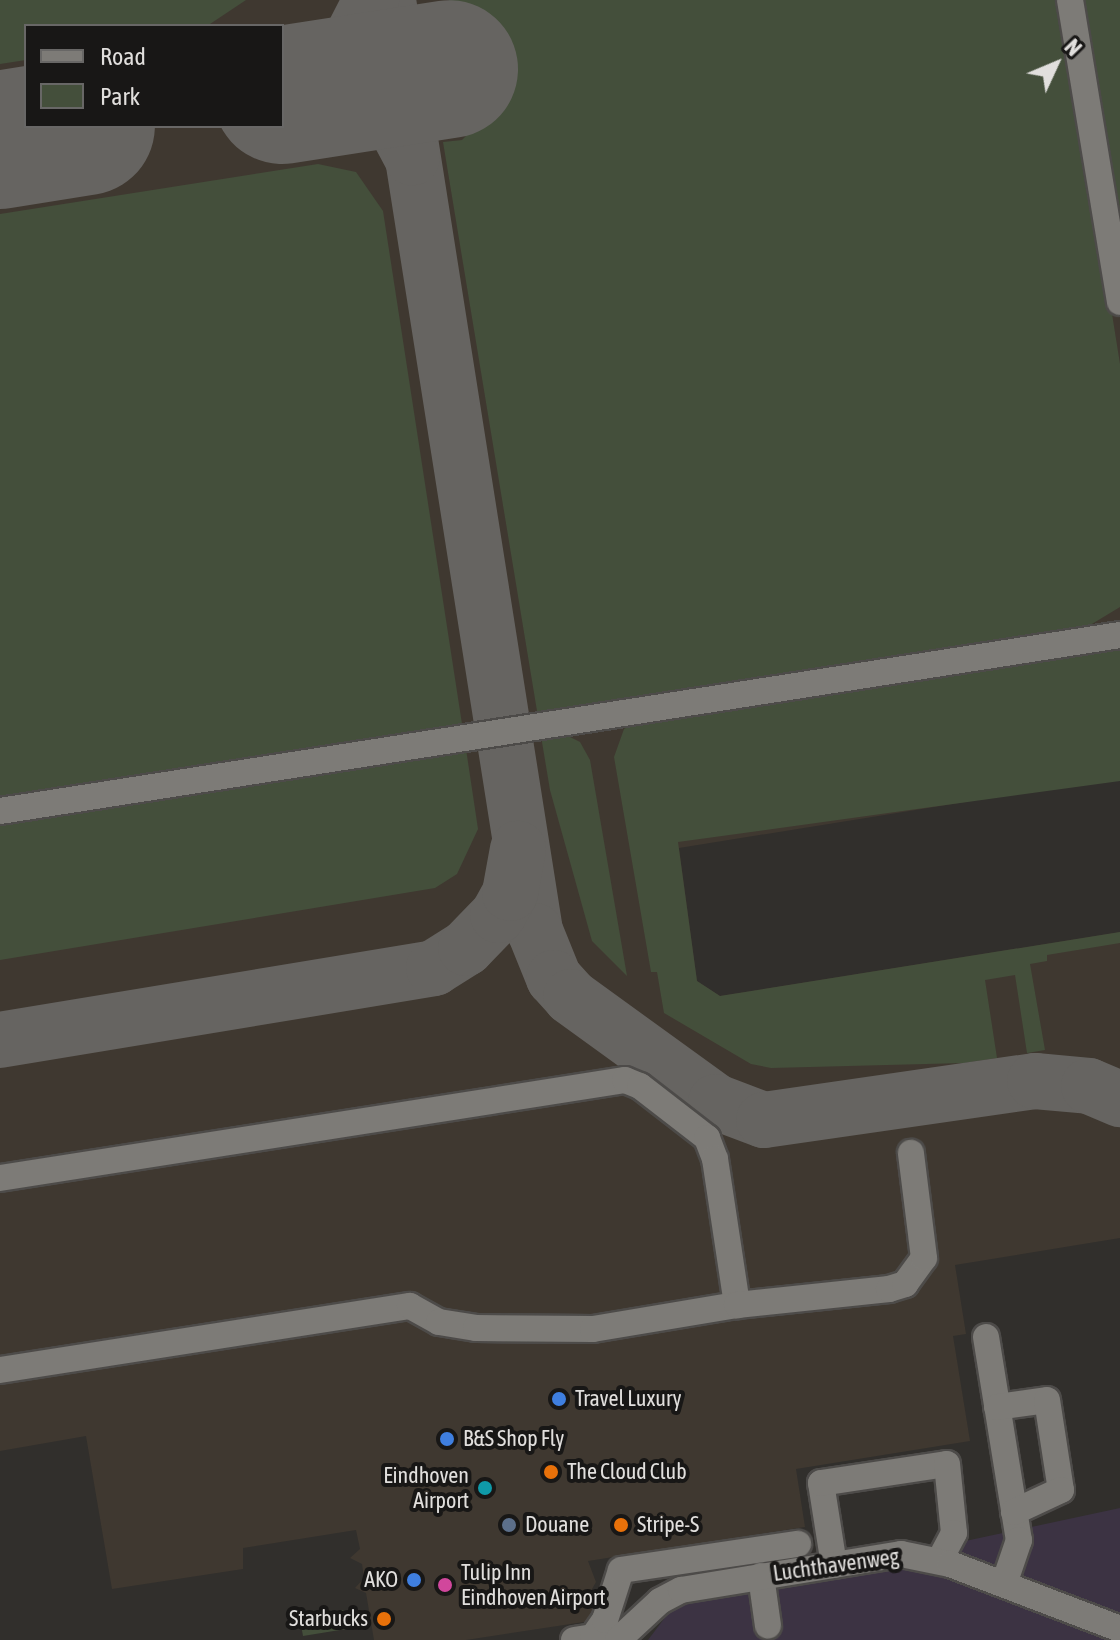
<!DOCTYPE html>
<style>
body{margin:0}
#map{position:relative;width:1120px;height:1640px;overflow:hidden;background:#312f2c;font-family:"Asap Condensed",sans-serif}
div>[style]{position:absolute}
.built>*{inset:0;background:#3f3830}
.industrial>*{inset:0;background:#3c3343}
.green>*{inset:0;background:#444f3b}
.taxiway>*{height:56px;margin:-28px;padding:0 28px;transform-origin:28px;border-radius:28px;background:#666461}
.runway>*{height:138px;margin:-69px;padding:0 69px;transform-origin:69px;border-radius:69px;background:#666461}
.roads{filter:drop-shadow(2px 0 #4d4b49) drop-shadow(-2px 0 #4d4b49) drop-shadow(0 2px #4d4b49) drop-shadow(0 -2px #4d4b49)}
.minor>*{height:26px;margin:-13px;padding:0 13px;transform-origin:13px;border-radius:13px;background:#7d7b77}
.dots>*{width:22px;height:22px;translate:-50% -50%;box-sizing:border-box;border:4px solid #181716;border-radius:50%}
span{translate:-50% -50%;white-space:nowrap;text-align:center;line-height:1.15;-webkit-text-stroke:8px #181716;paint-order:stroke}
.poi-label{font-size:22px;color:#e1dfdd}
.left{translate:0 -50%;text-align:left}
.right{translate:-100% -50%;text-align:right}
.street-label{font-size:22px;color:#e1dfdd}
.legend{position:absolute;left:24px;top:24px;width:260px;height:104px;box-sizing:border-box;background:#181716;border:2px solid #686766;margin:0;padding:10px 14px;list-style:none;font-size:24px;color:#e1dfdd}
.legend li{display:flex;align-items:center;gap:16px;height:40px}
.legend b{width:40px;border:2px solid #686766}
.north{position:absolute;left:1016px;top:24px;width:80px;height:80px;-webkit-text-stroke:6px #181716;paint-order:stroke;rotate:46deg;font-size:22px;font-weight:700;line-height:32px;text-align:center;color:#e1dfdd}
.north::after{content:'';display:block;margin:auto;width:28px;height:36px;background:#e1dfdd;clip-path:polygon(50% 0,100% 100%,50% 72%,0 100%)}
</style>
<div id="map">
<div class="built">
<i style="clip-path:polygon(evenodd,0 0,1120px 0,1120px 777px,679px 848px,697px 981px,720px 996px,1120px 932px,1120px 1238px,955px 1265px,966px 1334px,953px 1336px,970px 1441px,796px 1469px,805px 1527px,588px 1561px,596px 1582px,592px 1589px,597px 1620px,466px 1640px,374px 1640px,366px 1593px,355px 1588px,364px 1578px,362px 1564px,350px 1558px,360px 1549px,356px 1530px,243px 1548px,243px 1569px,112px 1589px,86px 1436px,0 1451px,0 0,26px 26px,282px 26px,282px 126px,26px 126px,26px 26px)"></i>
</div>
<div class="industrial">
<i style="clip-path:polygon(1120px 1508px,1120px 1640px,648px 1640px,676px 1603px)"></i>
</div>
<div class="green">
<i style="clip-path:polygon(0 0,246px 0,207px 26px,26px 26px,26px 60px,0 64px)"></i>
<i style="clip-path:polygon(449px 0,1062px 0,1120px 364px,1120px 607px,1082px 630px,538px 717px,443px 142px,462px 140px,470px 132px)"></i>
<i style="clip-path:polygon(1084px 0,1120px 0,1120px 233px)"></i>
<i style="clip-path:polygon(318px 164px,356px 172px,383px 211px,462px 724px,0 797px,0 214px)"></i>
<i style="clip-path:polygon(1120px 644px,1120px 781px,678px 842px,697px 981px,720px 996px,1120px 932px,1120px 943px,1047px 955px,1047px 961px,1030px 964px,1045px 1050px,1027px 1053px,1015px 975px,985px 980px,997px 1058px,964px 1063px,771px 1068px,751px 1064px,664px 1013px,657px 972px,651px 972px,614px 757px,624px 729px,638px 721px)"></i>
<i style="clip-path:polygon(562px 733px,580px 742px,590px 760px,627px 976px,592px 941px,550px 790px,541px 736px)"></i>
<i style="clip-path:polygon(466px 749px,478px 829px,457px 874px,435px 888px,0 960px,0 822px)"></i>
<i style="clip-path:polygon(343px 1610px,346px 1629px,303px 1636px,301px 1625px,326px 1621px,325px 1613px)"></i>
</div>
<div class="taxiway">
<i style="left:388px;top:0;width:943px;rotate:81.03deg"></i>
<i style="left:535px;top:931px;width:51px;rotate:68deg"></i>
<i style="left:554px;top:978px;width:25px;rotate:48deg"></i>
<i style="left:571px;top:997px;width:179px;rotate:35.9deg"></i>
<i style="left:716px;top:1102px;width:51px;rotate:20.6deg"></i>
<i style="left:764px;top:1120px;width:274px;rotate:-8.2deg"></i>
<i style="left:1035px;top:1081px;width:54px;rotate:5.3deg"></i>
<i style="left:1089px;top:1086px;width:34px;rotate:23deg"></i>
<i style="left:282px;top:92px;width:44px;rotate:-27.1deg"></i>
<i style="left:321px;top:72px;width:38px;rotate:-45deg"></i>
<i style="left:348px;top:45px;width:51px;rotate:-62.9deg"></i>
<i style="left:282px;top:95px;width:55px;rotate:-1deg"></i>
<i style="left:337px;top:94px;width:38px;rotate:18deg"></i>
<i style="left:373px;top:106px;width:35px;rotate:45deg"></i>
<i style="left:398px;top:131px;width:30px;rotate:62deg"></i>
<i style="left:0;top:1040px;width:440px;rotate:-9.4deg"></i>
<i style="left:434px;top:968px;width:38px;rotate:-32deg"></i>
<i style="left:466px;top:948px;width:46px;rotate:-45.9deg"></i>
<i style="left:498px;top:915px;width:25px;rotate:-61deg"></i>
<i style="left:510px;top:893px;width:45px;rotate:-79.7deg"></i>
</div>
<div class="runway">
<i style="left:282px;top:95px;width:169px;rotate:-8.8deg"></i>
<i style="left:0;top:140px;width:87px;rotate:-9.2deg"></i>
</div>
<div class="roads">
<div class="minor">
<i style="left:1070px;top:0;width:306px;rotate:80.6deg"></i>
<i style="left:0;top:811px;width:1134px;rotate:-8.93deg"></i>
<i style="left:0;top:1178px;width:633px;rotate:-8.91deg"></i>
<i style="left:625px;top:1080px;width:16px;rotate:22deg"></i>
<i style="left:640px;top:1086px;width:85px;rotate:37.8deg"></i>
<i style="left:707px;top:1138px;width:22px;rotate:69deg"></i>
<i style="left:715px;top:1159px;width:148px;rotate:81.4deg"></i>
<i style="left:986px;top:1337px;width:206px;rotate:80.8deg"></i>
<i style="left:1019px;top:1540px;width:46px;rotate:108.8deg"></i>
<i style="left:0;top:1370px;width:415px;rotate:-8.9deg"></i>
<i style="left:410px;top:1306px;width:33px;rotate:29deg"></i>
<i style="left:439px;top:1322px;width:37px;rotate:9deg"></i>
<i style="left:476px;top:1328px;width:117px;rotate:0.5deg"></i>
<i style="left:593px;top:1329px;width:146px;rotate:-9.5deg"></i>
<i style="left:737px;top:1305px;width:153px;rotate:-6deg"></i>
<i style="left:889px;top:1289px;width:17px;rotate:-17deg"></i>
<i style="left:905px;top:1284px;width:32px;rotate:-54deg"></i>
<i style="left:924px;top:1258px;width:106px;rotate:-97.1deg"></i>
<i style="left:997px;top:1407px;width:50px;rotate:-8deg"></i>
<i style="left:1047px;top:1400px;width:91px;rotate:81.2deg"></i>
<i style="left:1061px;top:1490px;width:52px;rotate:154.9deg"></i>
<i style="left:834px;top:1565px;width:83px;rotate:-99deg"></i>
<i style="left:821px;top:1483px;width:127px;rotate:-8.6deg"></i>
<i style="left:947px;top:1464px;width:69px;rotate:84.2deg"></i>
<i style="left:954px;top:1533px;width:32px;rotate:118deg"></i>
<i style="left:761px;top:1576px;width:50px;rotate:82deg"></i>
<i style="left:574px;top:1640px;width:19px;rotate:-9deg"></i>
<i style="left:593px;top:1637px;width:21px;rotate:-55deg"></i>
<i style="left:605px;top:1620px;width:52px;rotate:-72.3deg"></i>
<i style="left:621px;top:1570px;width:179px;rotate:-8.4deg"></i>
<i style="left:618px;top:1640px;width:57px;rotate:-42.9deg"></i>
<i style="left:660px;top:1601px;width:24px;rotate:-28deg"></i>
<i style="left:681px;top:1590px;width:223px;rotate:-9.3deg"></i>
<i style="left:901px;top:1554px;width:50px;rotate:11.5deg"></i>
<i style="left:950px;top:1564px;width:182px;rotate:20.9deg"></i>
</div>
</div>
<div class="dots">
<i style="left:559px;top:1399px;background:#3f7fe0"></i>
<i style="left:447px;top:1439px;background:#3f7fe0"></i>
<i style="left:551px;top:1472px;background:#e8710a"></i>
<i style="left:485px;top:1488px;background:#0f9aa8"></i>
<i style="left:509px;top:1525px;background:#5c6f8a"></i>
<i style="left:621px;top:1525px;background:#e8710a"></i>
<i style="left:414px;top:1580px;background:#3f7fe0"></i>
<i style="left:445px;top:1585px;background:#d1479c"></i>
<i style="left:384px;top:1619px;background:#e8710a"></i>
</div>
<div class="poi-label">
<span class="left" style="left:575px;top:1399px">Travel Luxury</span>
<span class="left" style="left:463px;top:1439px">B&amp;S Shop Fly</span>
<span class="left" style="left:567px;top:1472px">The Cloud Club</span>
<span class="right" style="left:469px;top:1488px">Eindhoven<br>Airport</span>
<span class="left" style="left:525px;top:1525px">Douane</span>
<span class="left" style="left:637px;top:1525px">Stripe-S</span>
<span class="left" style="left:461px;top:1585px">Tulip Inn<br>Eindhoven Airport</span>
<span class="right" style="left:398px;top:1580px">AKO</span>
<span class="right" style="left:368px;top:1619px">Starbucks</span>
</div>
<div class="street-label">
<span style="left:836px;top:1565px;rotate:-8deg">Luchthavenweg</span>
</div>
<ul class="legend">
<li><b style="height:10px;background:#7d7b77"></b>Road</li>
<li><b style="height:22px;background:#444f3b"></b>Park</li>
</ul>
<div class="north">N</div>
</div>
